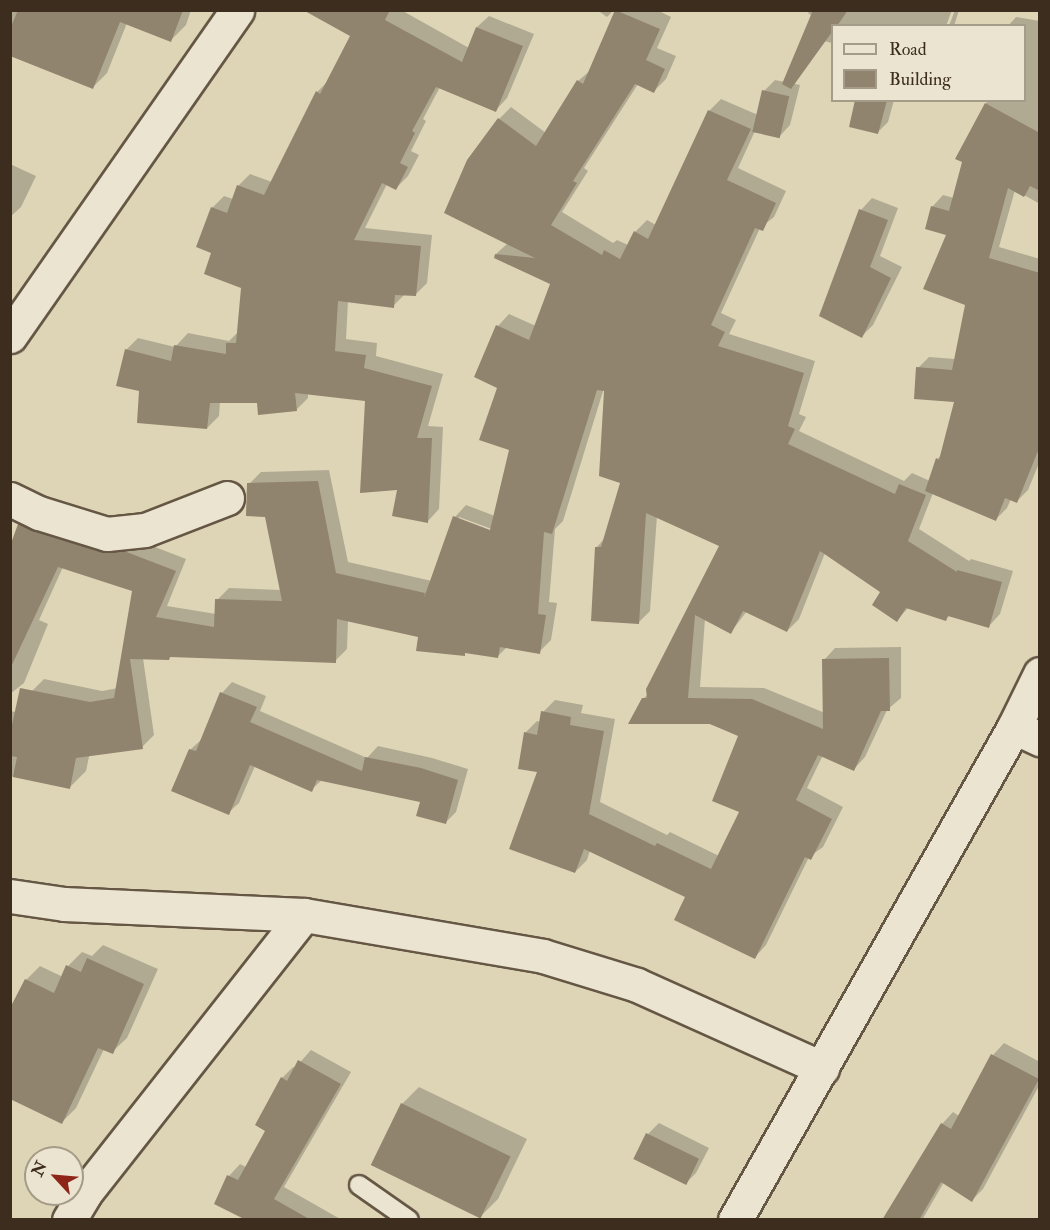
<!DOCTYPE html>
<style>
body{margin:0}
#map{position:relative;width:1050px;height:1230px;overflow:hidden;background:#ded5b7;font-family:"IM FELL Double Pica",serif}
div>[style]{position:absolute}
.shadow>*{inset:0;background:#0003}
.building>*{inset:0;background:#91846e;transform-origin:0 0}
.roads{filter:drop-shadow(2px 0 #655744) drop-shadow(-2px 0 #655744) drop-shadow(0 2px #655744) drop-shadow(0 -2px #655744)}
.lane>*{height:18px;margin:-9px;padding:0 9px;transform-origin:9px;border-radius:9px;background:#eae4d0}
.street>*{height:33px;margin:-16.5px;padding:0 16.5px;transform-origin:16.5px;border-radius:16.5px;background:#eae4d0}
.secondary>*{height:33px;margin:-16.5px;padding:0 16.5px;transform-origin:16.5px;border-radius:16.5px;background:#eae4d0}
span{translate:-50% -50%;white-space:nowrap;text-align:center;line-height:1.15;-webkit-text-stroke:6px #eae4d0;paint-order:stroke}
.frame{position:absolute;inset:0;border:12px solid #3d2d1e;pointer-events:none}
.legend{position:absolute;left:831px;top:24px;width:195px;height:78px;box-sizing:border-box;background:#eae4d0;border:2px solid #a59b89;margin:0;padding:8px 10px;list-style:none;font-size:18px;color:#3d2d1e}
.legend li{display:flex;align-items:center;gap:12px;height:30px}
.legend b{width:30px;border:2px solid #a59b89}
.north{position:absolute;left:24px;top:1146px;width:60px;height:60px;box-sizing:border-box;background:#eae4d0;border:2px solid #a59b89;border-radius:50%;rotate:296deg;font-size:16px;font-weight:700;line-height:24px;text-align:center;color:#3d2d1e}
.north::after{content:'';display:block;margin:auto;width:21px;height:27px;background:#8f2418;clip-path:polygon(50% 0,100% 100%,50% 72%,0 100%)}
</style>
<div id="map">
<div class="shadow">
<i style="clip-path:polygon(10px 10px,191px 10px,186px 25px,171px 40px,127px 23px,107px 73px,93px 87px,10px 22px)"></i>
<i style="clip-path:polygon(333px 10px,401px 10px,469px 48px,477px 27px,489px 16px,534px 34px,507px 98px,496px 110px,440px 87px,423px 119px,426px 121px,411px 151px,419px 155px,408px 176px,396px 188px,387px 184px,365px 228px,432px 235px,427px 283px,415px 295px,405px 294px,393px 306px,348px 301px,346px 339px,377px 343px,376px 356px,443px 374px,428px 426px,443px 427px,439px 509px,428px 521px,399px 489px,366px 400px,308px 393px,308px 398px,296px 410px,259px 402px,220px 402px,219px 416px,207px 428px,141px 390px,126px 350px,138px 338px,175px 347px,188px 333px,229px 341px,238px 332px,243px 287px,213px 252px,212px 208px,224px 196px,233px 199px,238px 186px,250px 174px,272px 182px,317px 92px,329px 80px,352px 36px)"></i>
<i style="clip-path:polygon(597px 10px,614px 10px,607px 17px)"></i>
<i style="clip-path:polygon(evenodd,617px 10px,657px 10px,671px 17px,657px 48px,676px 56px,666px 79px,654px 91px,638px 84px,584px 168px,588px 171px,562px 212px,613px 243px,617px 240px,628px 245px,635px 232px,647px 220px,656px 225px,710px 110px,721px 99px,758px 115px,764px 91px,775px 80px,800px 85px,790px 125px,779px 137px,755px 131px,738px 168px,786px 191px,774px 217px,760px 228px,721px 313px,736px 320px,729px 334px,815px 361px,799px 414px,806px 417px,799px 431px,904px 481px,912px 473px,930px 481px,937px 459px,943px 454px,955px 401px,918px 368px,929px 357px,955px 359px,966px 304px,948px 234px,932px 207px,943px 195px,954px 198px,963px 162px,957px 158px,988px 100px,1024px 100px,1024px 26px,1008px 26px,1016px 17px,1040px 21px,1040px 204px,1015px 190px,999px 247px,1040px 259px,1040px 461px,1028px 490px,1017px 501px,1011px 499px,1007px 508px,996px 519px,933px 493px,919px 529px,969px 561px,971px 559px,1013px 571px,1000px 614px,989px 626px,950px 615px,946px 619px,909px 607px,897px 620px,882px 591px,825px 553px,799px 619px,787px 631px,747px 611px,731px 632px,705px 619px,700px 687px,764px 688px,825px 713px,824px 660px,835px 648px,901px 647px,901px 698px,887px 710px,865px 757px,854px 769px,823px 755px,807px 788px,843px 807px,823px 847px,809px 857px,766px 945px,755px 957px,687px 896px,590px 850px,587px 860px,575px 872px,525px 733px,537px 721px,541px 722px,543px 712px,555px 700px,583px 705px,581px 713px,615px 719px,600px 802px,667px 835px,670px 832px,719px 856px,741px 811px,739px 735px,643px 699px,648px 694px,721px 545px,657px 516px,650px 611px,638px 623px,596px 548px,604px 539px,622px 482px,604px 388px,563px 521px,555px 529px,549px 602px,557px 603px,551px 640px,539px 652px,507px 647px,498px 656px,467px 651px,464px 654px,419px 636px,348px 620px,347px 649px,335px 661px,172px 656px,169px 658px,143px 658px,154px 735px,142px 747px,95px 728px,86px 771px,69px 788px,10px 776px,10px 711px,80px 724px,32px 691px,44px 679px,102px 691px,118px 688px,134px 590px,63px 567px,39px 620px,48px 624px,24px 683px,10px 694px,10px 572px,19px 524px,31px 513px,137px 540px,186px 559px,167px 606px,216px 614px,217px 600px,229px 588px,281px 590px,266px 516px,249px 484px,261px 472px,329px 470px,348px 562px,432px 581px,455px 517px,466px 505px,495px 516px,511px 449px,499px 387px,498px 326px,509px 314px,536px 326px,552px 283px,496px 254px,508px 243px,499px 119px,511px 107px,546px 133px,578px 81px,591px 70px,617px 10px,459px 517px,497px 531px,496px 534px,459px 520px,459px 517px)"></i>
<i style="clip-path:polygon(810px 10px,952px 10px,946px 26px,832px 26px,832px 43px,804px 36px,812px 16px,808px 13px)"></i>
<i style="clip-path:polygon(955px 10px,959px 10px,954px 26px,949px 26px)"></i>
<i style="clip-path:polygon(857px 100px,894px 100px,888px 122px,878px 132px)"></i>
<i style="clip-path:polygon(10px 164px,36px 176px,21px 207px,10px 217px)"></i>
<i style="clip-path:polygon(872px 198px,898px 208px,880px 256px,902px 267px,873px 325px,862px 336px,861px 210px)"></i>
<i style="clip-path:polygon(232px 682px,266px 696px,260px 711px,367px 758px,378px 746px,432px 758px,468px 769px,456px 812px,445px 823px,422px 801px,322px 780px,311px 790px,255px 766px,239px 803px,228px 813px,173px 790px,191px 749px,202px 739px,222px 693px)"></i>
<i style="clip-path:polygon(103px 945px,158px 969px,127px 1038px,112px 1052px,104px 1049px,76px 1108px,62px 1122px,26px 980px,40px 966px,63px 977px,68px 966px,82px 952px,92px 956px)"></i>
<i style="clip-path:polygon(1004px 1043px,1040px 1062px,1040px 1084px,983px 1189px,972px 1200px,944px 1182px,922px 1220px,884px 1219px,942px 1124px,953px 1112px,959px 1116px,993px 1055px)"></i>
<i style="clip-path:polygon(311px 1050px,351px 1072px,284px 1187px,342px 1220px,249px 1220px,216px 1204px,229px 1176px,240px 1164px,246px 1167px,267px 1130px,282px 1078px,293px 1067px,295px 1068px)"></i>
<i style="clip-path:polygon(419px 1087px,527px 1139px,498px 1199px,481px 1216px,402px 1104px)"></i>
<i style="clip-path:polygon(659px 1123px,709px 1148px,696px 1173px,685px 1184px,636px 1159px,648px 1134px)"></i>
</div>
<div class="building">
<i style="clip-path:polygon(18px 10px,96px 11px,183px 10px,171px 42px,120px 22px,93px 89px,10px 56px,10px 29px)"></i>
<i style="clip-path:polygon(303px 10px,390px 10px,385px 20px,462px 62px,476px 27px,523px 46px,496px 112px,436px 87px,412px 131px,415px 133px,400px 163px,408px 167px,396px 190px,382px 183px,354px 240px,421px 246px,416px 296px,395px 295px,394px 308px,338px 301px,335px 351px,366px 355px,364px 368px,432px 386px,417px 438px,432px 438px,428px 523px,392px 516px,397px 490px,360px 493px,365px 401px,295px 393px,297px 411px,258px 415px,257px 403px,210px 403px,207px 429px,137px 423px,139px 391px,116px 386px,125px 349px,171px 361px,174px 345px,226px 354px,226px 343px,236px 343px,241px 288px,204px 274px,211px 253px,196px 247px,211px 207px,227px 213px,237px 185px,264px 195px,316px 91px,320px 94px,350px 36px)"></i>
<i style="clip-path:polygon(615px 10px,660px 29px,646px 60px,665px 69px,654px 93px,635px 84px,573px 181px,577px 183px,551px 225px,602px 255px,604px 250px,620px 259px,634px 231px,648px 239px,708px 110px,751px 129px,727px 180px,776px 203px,763px 231px,755px 228px,711px 325px,725px 332px,718px 346px,804px 373px,788px 426px,795px 429px,788px 444px,895px 494px,899px 484px,926px 495px,908px 541px,957px 572px,957px 570px,1002px 582px,989px 628px,948px 616px,946px 621px,906px 608px,897px 622px,872px 605px,880px 592px,820px 551px,787px 632px,743px 611px,731px 634px,695px 615px,688px 698px,752px 699px,823px 729px,822px 659px,889px 658px,890px 711px,881px 711px,854px 771px,818px 755px,796px 800px,832px 819px,811px 860px,805px 857px,755px 959px,674px 920px,685px 897px,584px 849px,575px 873px,509px 849px,537px 772px,518px 769px,524px 732px,537px 735px,541px 711px,571px 717px,570px 725px,604px 731px,589px 814px,655px 846px,657px 843px,711px 869px,739px 812px,712px 801px,738px 736px,710px 724px,628px 724px,642px 698px,647px 698px,646px 689px,719px 546px,646px 513px,639px 624px,591px 621px,595px 547px,601px 547px,620px 483px,599px 476px,604px 391px,597px 390px,552px 534px,544px 532px,538px 614px,546px 615px,540px 654px,500px 647px,498px 658px,465px 653px,465px 656px,416px 651px,418px 637px,337px 619px,336px 663px,170px 657px,169px 660px,130px 659px,143px 749px,76px 758px,70px 789px,13px 777px,17px 757px,10px 756px,10px 734px,20px 688px,90px 702px,114px 698px,132px 591px,58px 567px,10px 669px,10px 546px,18px 524px,101px 552px,124px 551px,176px 571px,156px 617px,214px 627px,215px 599px,282px 601px,265px 517px,246px 516px,247px 483px,318px 481px,336px 573px,425px 593px,424px 598px,453px 516px,490px 530px,509px 450px,479px 440px,497px 388px,474px 377px,496px 325px,529px 340px,550px 284px,494px 258px,495px 254px,535px 258px,444px 213px,467px 160px,498px 118px,536px 146px,577px 80px,583px 84px)"></i>
<i style="clip-path:polygon(813px 10px,848px 10px,837px 26px,832px 26px,832px 32px,791px 89px,782px 84px)"></i>
<i style="left:762px;top:90px;width:28px;height:43px;rotate:13deg"></i>
<i style="clip-path:polygon(855px 100px,887px 100px,878px 134px,849px 127px)"></i>
<i style="clip-path:polygon(985px 103px,1040px 133px,1040px 191px,1030px 186px,1024px 197px,1008px 188px,989px 258px,1040px 273px,1040px 446px,1017px 503px,1005px 498px,996px 521px,925px 491px,936px 458px,939px 460px,954px 402px,914px 399px,916px 367px,952px 370px,965px 305px,923px 289px,946px 235px,925px 229px,931px 206px,949px 211px,962px 162px,955px 159px)"></i>
<i style="clip-path:polygon(859px 209px,888px 220px,870px 267px,891px 278px,862px 338px,819px 316px)"></i>
<i style="clip-path:polygon(220px 692px,257px 707px,250px 722px,362px 771px,365px 757px,421px 768px,458px 780px,446px 824px,416px 816px,420px 802px,317px 780px,312px 792px,250px 765px,229px 815px,171px 791px,189px 749px,196px 751px)"></i>
<i style="clip-path:polygon(87px 958px,144px 984px,113px 1054px,98px 1048px,62px 1124px,10px 1099px,10px 1008px,25px 979px,54px 993px,66px 965px,81px 972px)"></i>
<i style="clip-path:polygon(991px 1054px,1039px 1079px,972px 1202px,941px 1182px,919px 1220px,882px 1220px,941px 1123px,951px 1129px)"></i>
<i style="clip-path:polygon(298px 1060px,341px 1084px,274px 1199px,311px 1220px,246px 1220px,214px 1204px,227px 1175px,238px 1180px,265px 1131px,255px 1125px,281px 1077px,287px 1081px)"></i>
<i style="left:401px;top:1103px;width:122px;height:69px;rotate:26deg"></i>
<i style="left:646px;top:1133px;width:59px;height:29px;rotate:26deg"></i>
</div>
<div class="roads">
<div class="lane">
<i style="left:359px;top:1185px;width:61px;rotate:35deg"></i>
</div>
<div class="street">
<i style="left:10px;top:336px;width:397px;rotate:-55.1deg"></i>
<i style="left:10px;top:499px;width:32px;rotate:26deg"></i>
<i style="left:39px;top:513px;width:71px;rotate:17.2deg"></i>
<i style="left:107px;top:534px;width:38px;rotate:-6deg"></i>
<i style="left:145px;top:530px;width:88px;rotate:-21.3deg"></i>
<i style="left:1014px;top:727px;width:29px;rotate:25deg"></i>
<i style="left:10px;top:896px;width:55px;rotate:8.4deg"></i>
<i style="left:64px;top:904px;width:240px;rotate:2.6deg"></i>
<i style="left:304px;top:915px;width:242px;rotate:9.7deg"></i>
<i style="left:543px;top:956px;width:98px;rotate:17.1deg"></i>
<i style="left:637px;top:985px;width:203px;rotate:24.2deg"></i>
<i style="left:69px;top:1220px;width:31px;rotate:-59deg"></i>
<i style="left:85px;top:1193px;width:354px;rotate:-51.8deg"></i>
</div>
<div class="secondary">
<i style="left:735px;top:1220px;width:566px;rotate:-60.49deg"></i>
<i style="left:1014px;top:727px;width:59px;rotate:-63.9deg"></i>
</div>
</div>
<div class="frame"></div>
<ul class="legend">
<li><b style="height:8px;background:#eae4d0"></b>Road</li>
<li><b style="height:16px;background:#91846e"></b>Building</li>
</ul>
<div class="north">N</div>
</div>
